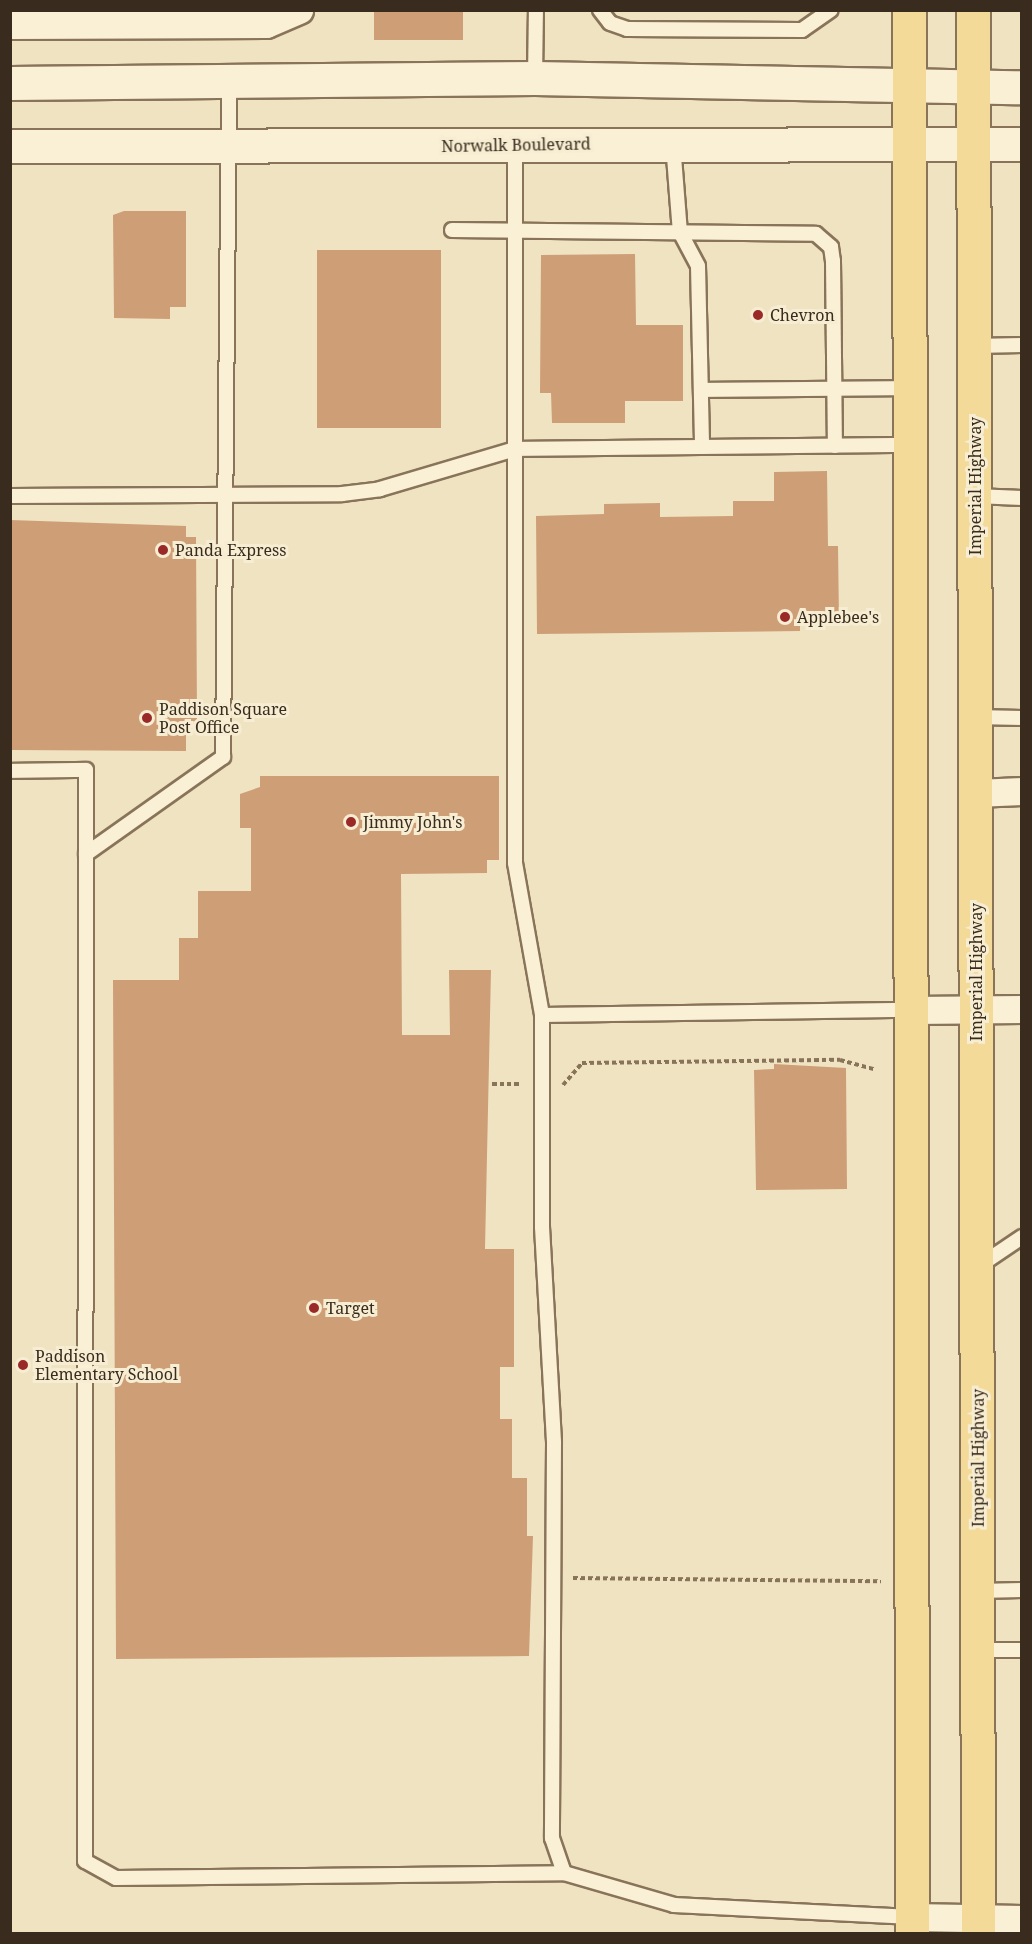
<!DOCTYPE html>
<style>
body{margin:0}
#map{position:relative;width:1032px;height:1944px;overflow:hidden;background:#efe3c2;font-family:"Noto Serif",serif}
div>[style]{position:absolute}
.building>*{inset:0;background:#ce9e77;transform-origin:0 0}
.path>*{height:4px;margin-top:-2px;transform-origin:0;background:repeating-linear-gradient(90deg,#897459 0 4.5px,transparent 0 7.5px)}
.roads{filter:drop-shadow(2px 0 #897459) drop-shadow(-2px 0 #897459) drop-shadow(0 2px #897459) drop-shadow(0 -2px #897459)}
.lane>*{height:14px;margin:-7px;padding:0 7px;transform-origin:7px;border-radius:7px;background:#faf0d5}
.street>*{height:27px;margin:-13.5px;padding:0 13.5px;transform-origin:13.5px;border-radius:13.5px;background:#faf0d5}
.secondary>*{height:33px;margin:-16.5px;padding:0 16.5px;transform-origin:16.5px;border-radius:16.5px;background:#faf0d5}
.primary>*{height:33px;margin:-16.5px;padding:0 16.5px;transform-origin:16.5px;border-radius:16.5px;background:#f3da99}
.dots>*{width:16px;height:16px;translate:-50% -50%;box-sizing:border-box;border:3px solid #f6edd2;border-radius:50%}
span{translate:-50% -50%;white-space:nowrap;text-align:center;line-height:1.15;-webkit-text-stroke:6px #f6edd2;paint-order:stroke}
.street-label{font-size:16px;color:#392b1d}
.poi-label{font-size:16px;color:#392b1d}
.left{translate:0 -50%;text-align:left}
.frame{position:absolute;inset:0;border:12px solid #392b1d;pointer-events:none}
</style>
<div id="map">
<div class="building">
<i style="left:374px;top:10px;width:89px;height:30px"></i>
<i style="clip-path:polygon(124px 211px,186px 211px,186px 307px,170px 307px,170px 319px,114px 318px,113px 215px)"></i>
<i style="left:441px;top:250px;width:178px;height:124px;rotate:90deg"></i>
<i style="clip-path:polygon(635px 254px,636px 325px,683px 325px,683px 401px,625px 401px,625px 423px,552px 423px,551px 393px,540px 393px,541px 255px)"></i>
<i style="clip-path:polygon(827px 471px,828px 546px,838px 546px,839px 620px,800px 621px,800px 631px,537px 634px,536px 516px,604px 514px,604px 504px,660px 503px,660px 517px,733px 516px,733px 501px,774px 501px,774px 472px)"></i>
<i style="clip-path:polygon(10px 520px,186px 526px,186px 537px,196px 537px,197px 721px,186px 722px,186px 751px,10px 750px)"></i>
<i style="clip-path:polygon(260px 776px,499px 776px,499px 860px,487px 860px,487px 873px,401px 874px,402px 1035px,450px 1035px,449px 970px,491px 970px,485px 1249px,514px 1249px,514px 1367px,500px 1367px,500px 1419px,512px 1419px,512px 1478px,527px 1478px,527px 1536px,533px 1536px,529px 1656px,116px 1659px,113px 980px,179px 980px,179px 938px,198px 938px,198px 891px,251px 891px,251px 828px,240px 828px,240px 794px,260px 787px)"></i>
<i style="clip-path:polygon(774px 1064px,846px 1068px,847px 1189px,756px 1190px,754px 1070px,774px 1069px)"></i>
</div>
<div class="path">
<i style="left:492px;top:1084px;width:28px"></i>
<i style="left:563px;top:1085px;width:29px;rotate:-49deg"></i>
<i style="left:582px;top:1063px;width:258px;rotate:-0.7deg"></i>
<i style="left:840px;top:1060px;width:35px;rotate:15deg"></i>
<i style="left:573px;top:1578px;width:308px;rotate:0.6deg"></i>
</div>
<div class="roads">
<div class="lane">
<i style="left:600px;top:10px;width:16px;rotate:52deg"></i>
<i style="left:610px;top:23px;width:18px;rotate:19deg"></i>
<i style="left:627px;top:29px;width:175px;rotate:0.3deg"></i>
<i style="left:802px;top:30px;width:35px;rotate:-35deg"></i>
<i style="left:535px;top:78px;width:68px;rotate:-89.2deg"></i>
<i style="left:673px;top:144px;width:88px;rotate:85.5deg"></i>
<i style="left:680px;top:232px;width:38px;rotate:62deg"></i>
<i style="left:698px;top:266px;width:181px;rotate:88.7deg"></i>
<i style="left:515px;top:145px;width:718px;rotate:90deg"></i>
<i style="left:515px;top:863px;width:154px;rotate:79.9deg"></i>
<i style="left:542px;top:1015px;width:212px;rotate:90deg"></i>
<i style="left:542px;top:1227px;width:216px;rotate:86.8deg"></i>
<i style="left:554px;top:1443px;width:395px;rotate:90.3deg"></i>
<i style="left:552px;top:1838px;width:37px;rotate:71deg"></i>
<i style="left:564px;top:1873px;width:115px;rotate:16.2deg"></i>
<i style="left:674px;top:1905px;width:238px;rotate:2.9deg"></i>
<i style="left:452px;top:230px;width:364px;rotate:0.6deg"></i>
<i style="left:816px;top:234px;width:20px;rotate:41deg"></i>
<i style="left:831px;top:247px;width:14px;rotate:82deg"></i>
<i style="left:833px;top:261px;width:185px;rotate:89.4deg"></i>
<i style="left:974px;top:346px;width:48px;rotate:-1.2deg"></i>
<i style="left:701px;top:390px;width:209px;rotate:-0.5deg"></i>
<i style="left:10px;top:496px;width:332px;rotate:-0.3deg"></i>
<i style="left:342px;top:494px;width:38px;rotate:-7deg"></i>
<i style="left:380px;top:489px;width:141px;rotate:-16.5deg"></i>
<i style="left:515px;top:449px;width:395px;rotate:-0.6deg"></i>
<i style="left:975px;top:496px;width:47px;rotate:2.4deg"></i>
<i style="left:975px;top:717px;width:47px;rotate:1.2deg"></i>
<i style="left:10px;top:771px;width:76px;rotate:-0.8deg"></i>
<i style="left:86px;top:770px;width:1091px;rotate:90.05deg"></i>
<i style="left:85px;top:1861px;width:35px;rotate:29deg"></i>
<i style="left:116px;top:1878px;width:448px;rotate:-0.6deg"></i>
<i style="left:86px;top:854px;width:168px;rotate:-35.3deg"></i>
<i style="left:223px;top:757px;width:676px;rotate:-89.49deg"></i>
<i style="left:542px;top:1015px;width:369px;rotate:-0.8deg"></i>
<i style="left:979px;top:1266px;width:52px;rotate:-34deg"></i>
<i style="left:978px;top:1591px;width:44px;rotate:-1.3deg"></i>
<i style="left:978px;top:1650px;width:44px"></i>
</div>
<div class="street">
<i style="left:10px;top:25px;width:256px;rotate:-0.2deg"></i>
<i style="left:266px;top:24px;width:36px;rotate:-23deg"></i>
<i style="left:975px;top:793px;width:47px;rotate:-2.4deg"></i>
<i style="left:911px;top:1010px;width:111px;rotate:-0.5deg"></i>
<i style="left:912px;top:1917px;width:110px;rotate:1deg"></i>
</div>
<div class="secondary">
<i style="left:10px;top:83px;width:525px;rotate:-0.55deg"></i>
<i style="left:535px;top:78px;width:487px;rotate:1.1deg"></i>
<i style="left:10px;top:146px;width:1012px;rotate:-0.11deg"></i>
</div>
<div class="primary">
<i style="left:909px;top:10px;width:1924px;rotate:89.91deg"></i>
<i style="left:973px;top:10px;width:1924px;rotate:89.85deg"></i>
</div>
</div>
<div class="dots">
<i style="left:758px;top:315px;background:#9a2a27"></i>
<i style="left:163px;top:550px;background:#9a2a27"></i>
<i style="left:785px;top:617px;background:#9a2a27"></i>
<i style="left:147px;top:718px;background:#9a2a27"></i>
<i style="left:351px;top:822px;background:#9a2a27"></i>
<i style="left:314px;top:1308px;background:#9a2a27"></i>
<i style="left:23px;top:1365px;background:#9a2a27"></i>
</div>
<div class="street-label">
<span style="left:516px;top:145px;rotate:-1deg">Norwalk Boulevard</span>
<span style="left:975px;top:486px;rotate:-90deg">Imperial Highway</span>
<span style="left:976px;top:972px;rotate:-90deg">Imperial Highway</span>
<span style="left:978px;top:1458px;rotate:-90deg">Imperial Highway</span>
</div>
<div class="poi-label">
<span class="left" style="left:770px;top:315px">Chevron</span>
<span class="left" style="left:175px;top:550px">Panda Express</span>
<span class="left" style="left:797px;top:617px">Applebee's</span>
<span class="left" style="left:159px;top:718px">Paddison Square<br>Post Office</span>
<span class="left" style="left:363px;top:822px">Jimmy John's</span>
<span class="left" style="left:326px;top:1308px">Target</span>
<span class="left" style="left:35px;top:1365px">Paddison<br>Elementary School</span>
</div>
<div class="frame"></div>
</div>
